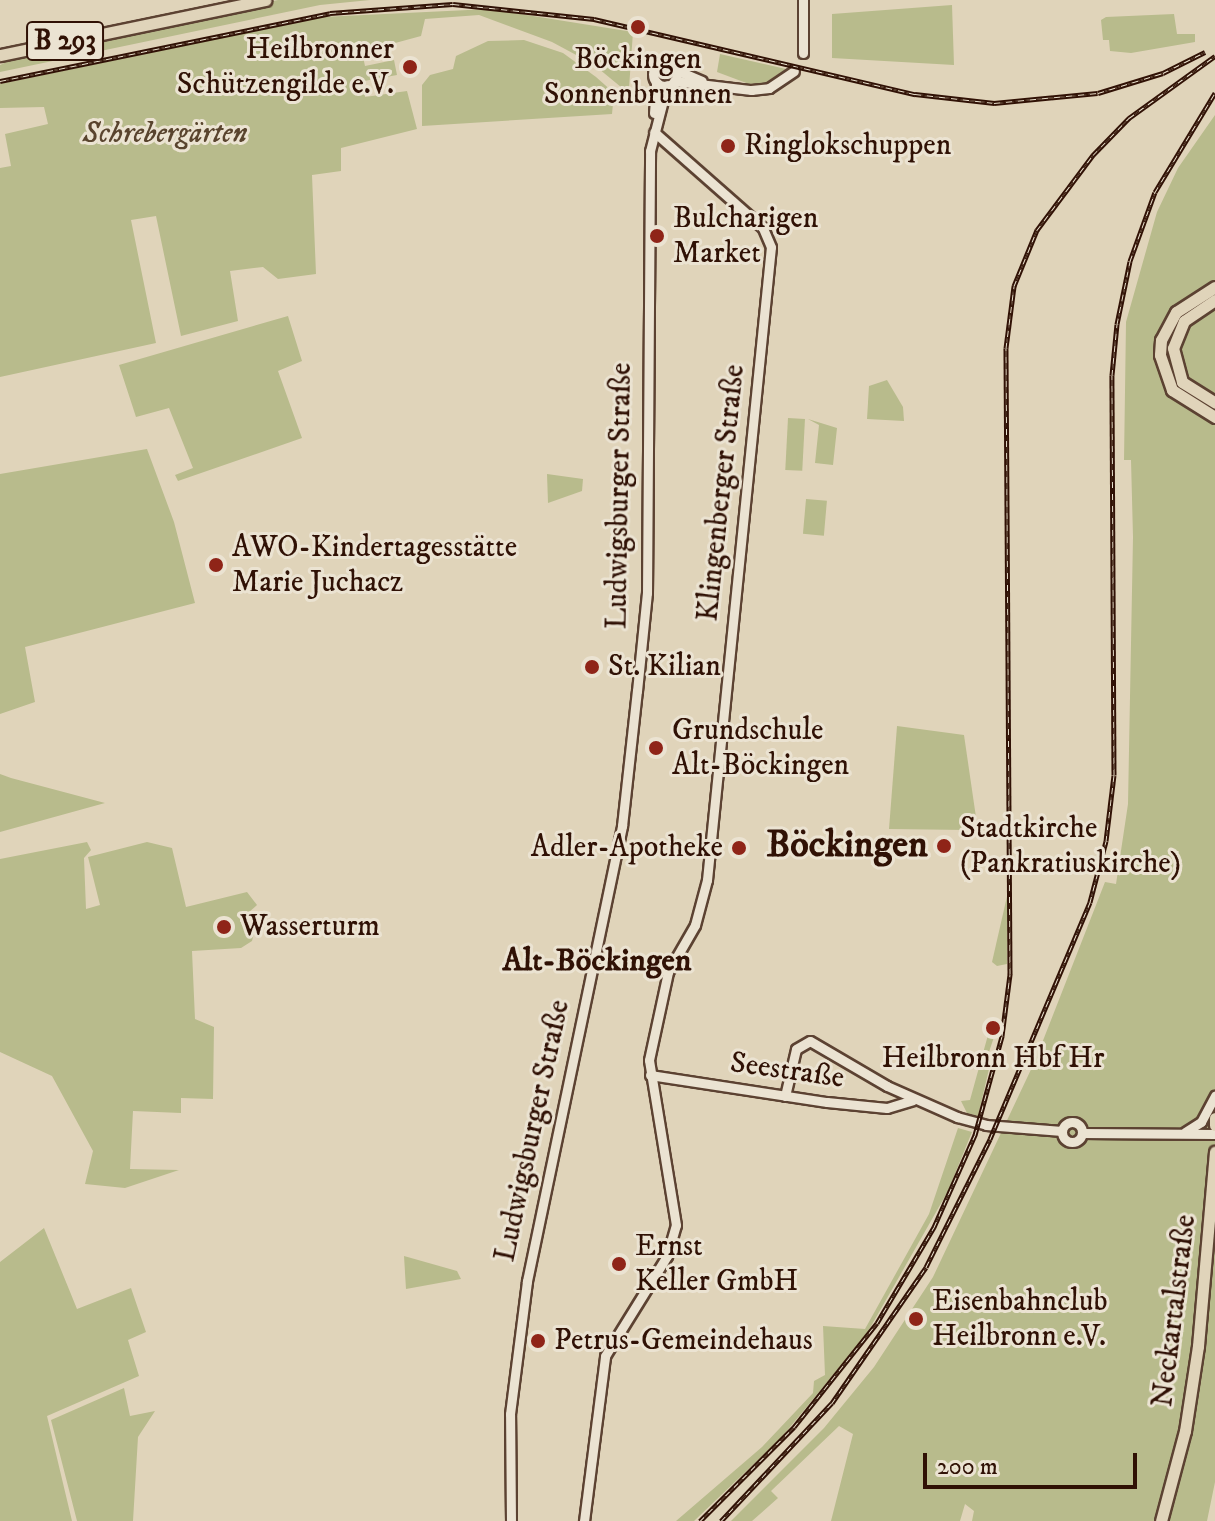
<!DOCTYPE html>
<meta charset="utf-8">
<style>
body{margin:0}
#map{position:relative;width:1215px;height:1521px;overflow:hidden;background:#e0d4ba;font-family:"IM FELL DW Pica",serif}
div>[style]{position:absolute}
.green>*{inset:0;background:#b8bb8c;transform-origin:0 0}
.roads{filter:drop-shadow(2px 0 #5c4232) drop-shadow(-2px 0 #5c4232) drop-shadow(0 2px #5c4232) drop-shadow(0 -2px #5c4232)}
.tertiary>*{height:9px;margin:-4.5px;padding:0 4.5px;transform-origin:4.5px;border-radius:4.5px;background:#ebe3d2}
.tertiary>.ring{margin:-4.5px;padding:0;box-sizing:content-box;background:none;border:9px solid #ebe3d2;border-radius:50%}
.primary>*{height:11px;margin:-5.5px;padding:0 5.5px;transform-origin:5.5px;border-radius:5.5px;background:#e0d4ba}
.rail>*{height:5px;margin-top:-2.5px;transform-origin:0;background:repeating-linear-gradient(90deg,#ebe3d2 0 6px,#301105 0 12px);box-sizing:border-box;border-block:2px solid #301105}
.dots>*{width:22px;height:22px;translate:-50% -50%;box-sizing:border-box;border:4px solid #ebe3d2;border-radius:50%}
span{translate:-50% -50%;white-space:nowrap;text-align:center;line-height:1.15;-webkit-text-stroke:6px #ebe3d2;paint-order:stroke}
.shield-label span{padding:2px 6px;background:#ebe3d2;border:2px solid;border-radius:6px;-webkit-text-stroke-width:0}
.shield-label{font-size:28px;color:#301105;font-weight:700}
.poi-label{font-size:30px;color:#301105}
.right{translate:-100% -50%;text-align:right}
.left{translate:0 -50%;text-align:left}
.park-label{font-size:30px;color:#59442e;font-style:italic}
.street-label{font-size:30px;color:#301105}
.neighbourhood-label{font-size:32px;color:#301105;font-weight:700}
.district-label{font-size:38px;color:#301105;font-weight:700}
.scale{position:absolute;left:923px;top:1453px;width:214px;height:36px;box-sizing:border-box;border:4px solid #301105;border-top:0;padding-left:10px;font-size:24px;line-height:28px;white-space:nowrap;color:#301105;-webkit-text-stroke:6px #ebe3d2;paint-order:stroke}
</style>
<div id="map">
<div class="green">
<i style="clip-path:polygon(278px 0,370px 0,320px 5px,0 72px,0 65px,13px 59px)"></i>
<i style="clip-path:polygon(952px 5px,954px 65px,832px 58px,832px 14px)"></i>
<i style="clip-path:polygon(489px 9px,633px 32px,629px 88px,627px 92px,593px 64px,552px 42px,479px 15px,425px 19px,421px 36px,362px 52px,365px 66px,394px 60px,397px 75px,364px 81px,365px 97px,407px 91px,417px 129px,341px 148px,341px 171px,312px 175px,316px 274px,278px 279px,263px 267px,230px 271px,238px 321px,181px 336px,156px 216px,131px 220px,156px 343px,0 377px,0 168px,11px 166px,5px 134px,48px 124px,44px 107px,0 108px,0 84px,322px 17px)"></i>
<i style="clip-path:polygon(1174px 14px,1177px 34px,1195px 34px,1195px 42px,1131px 53px,1110px 51px,1109px 40px,1103px 40px,1101px 20px,1106px 17px)"></i>
<i style="clip-path:polygon(524px 40px,563px 53px,596px 77px,614px 93px,612px 114px,422px 126px,422px 85px,430px 75px,453px 69px,456px 56px,488px 41px)"></i>
<i style="clip-path:polygon(720px 54px,786px 69px,765px 83px,749px 84px,717px 72px)"></i>
<i style="clip-path:polygon(1215px 115px,1215px 1482px,1207px 1521px,972px 1521px,974px 1511px,965px 1504px,960px 1521px,831px 1521px,853px 1434px,839px 1426px,771px 1491px,778px 1498px,752px 1521px,731px 1521px,824px 1428px,874px 1367px,933px 1277px,1035px 1061px,1105px 882px,1116px 884px,1128px 804px,1133px 537px,1131px 460px,1124px 460px,1126px 322px,1157px 212px,1178px 168px)"></i>
<i style="clip-path:polygon(288px 316px,302px 361px,278px 371px,302px 438px,178px 481px,175px 475px,193px 468px,169px 408px,136px 417px,119px 365px)"></i>
<i style="clip-path:polygon(887px 380px,903px 407px,904px 421px,867px 419px,869px 386px)"></i>
<i style="left:788px;top:418px;width:17px;height:52px;rotate:3deg"></i>
<i style="clip-path:polygon(808px 419px,837px 428px,833px 465px,815px 463px,819px 425px)"></i>
<i style="clip-path:polygon(147px 449px,174px 522px,195px 603px,25px 647px,35px 702px,0 714px,0 474px)"></i>
<i style="clip-path:polygon(547px 474px,583px 479px,582px 491px,548px 503px)"></i>
<i style="left:806px;top:499px;width:21px;height:35px;rotate:5deg"></i>
<i style="clip-path:polygon(897px 726px,964px 735px,977px 824px,966px 830px,889px 829px)"></i>
<i style="clip-path:polygon(0 774px,11px 778px,105px 803px,0 832px)"></i>
<i style="clip-path:polygon(87px 842px,91px 850px,84px 858px,86px 909px,100px 905px,88px 857px,147px 842px,172px 848px,186px 907px,247px 892px,257px 905px,241px 919px,244px 929px,254px 933px,252px 941px,241px 948px,192px 951px,195px 1019px,214px 1027px,213px 1099px,181px 1098px,181px 1113px,133px 1111px,130px 1169px,179px 1170px,125px 1188px,85px 1184px,93px 1151px,52px 1076px,0 1052px,0 859px)"></i>
<i style="clip-path:polygon(1008px 892px,1007px 964px,997px 966px,992px 962px)"></i>
<i style="clip-path:polygon(988px 1035px,994px 1037px,984px 1067px,989px 1069px,978px 1116px,967px 1113px,961px 1101px,970px 1100px)"></i>
<i style="clip-path:polygon(958px 1128px,972px 1132px,948px 1191px,866px 1335px,781px 1438px,694px 1521px,676px 1521px,762px 1447px,813px 1393px,814px 1381px,825px 1375px,823px 1326px,865px 1329px,929px 1214px)"></i>
<i style="clip-path:polygon(44px 1228px,77px 1309px,131px 1288px,146px 1332px,128px 1340px,139px 1376px,47px 1416px,72px 1521px,0 1521px,0 1262px)"></i>
<i style="clip-path:polygon(404px 1256px,457px 1271px,461px 1279px,406px 1289px)"></i>
<i style="clip-path:polygon(124px 1388px,130px 1416px,155px 1411px,138px 1437px,133px 1521px,77px 1521px,51px 1420px)"></i>
</div>
<div class="roads">
<div class="tertiary">
<i style="left:803px;top:53px;width:53px;rotate:-90deg"></i>
<i class="ring" style="left:653px;top:62px;width:15px;height:15px"></i>
<i style="left:676px;top:70px;width:28px;rotate:23deg"></i>
<i style="left:674px;top:81px;width:78px;rotate:6.7deg"></i>
<i style="left:751px;top:90px;width:18px;rotate:-6deg"></i>
<i style="left:769px;top:88px;width:30px;rotate:-34deg"></i>
<i style="left:654px;top:113px;width:31px;rotate:-86deg"></i>
<i style="left:650px;top:1075px;width:179px;rotate:8.7deg"></i>
<i style="left:827px;top:1102px;width:60px;rotate:5.7deg"></i>
<i style="left:887px;top:1108px;width:27px;rotate:-17deg"></i>
<i style="left:785px;top:1096px;width:48px;rotate:-76.8deg"></i>
<i style="left:796px;top:1049px;width:16px;rotate:-30deg"></i>
<i style="left:810px;top:1041px;width:89px;rotate:30.3deg"></i>
<i style="left:887px;top:1086px;width:77px;rotate:23.9deg"></i>
<i style="left:957px;top:1117px;width:30px;rotate:15deg"></i>
<i style="left:986px;top:1125px;width:76px;rotate:4.5deg"></i>
<i class="ring" style="left:1062px;top:1122px;width:11px;height:11px"></i>
<i style="left:1185px;top:1132px;width:19px;rotate:-32deg"></i>
<i style="left:1201px;top:1122px;width:30px;rotate:-62deg"></i>
<i style="left:1082px;top:1133px;width:133px;rotate:0.4deg"></i>
<i style="left:511px;top:1521px;width:107px;rotate:-90.5deg"></i>
<i style="left:510px;top:1414px;width:134px;rotate:-82.7deg"></i>
<i style="left:527px;top:1281px;width:465px;rotate:-78.2deg"></i>
<i style="left:622px;top:826px;width:136px;rotate:-83.7deg"></i>
<i style="left:637px;top:691px;width:99px;rotate:-84.2deg"></i>
<i style="left:647px;top:593px;width:442px;rotate:-89.6deg"></i>
<i style="left:650px;top:151px;width:68px;rotate:-75.6deg"></i>
<i style="left:584px;top:1521px;width:166px;rotate:-82.7deg"></i>
<i style="left:605px;top:1356px;width:118px;rotate:-58.2deg"></i>
<i style="left:667px;top:1256px;width:32px;rotate:-74deg"></i>
<i style="left:676px;top:1225px;width:167px;rotate:-99.3deg"></i>
<i style="left:649px;top:1060px;width:90px;rotate:-77.8deg"></i>
<i style="left:668px;top:972px;width:54px;rotate:-60.1deg"></i>
<i style="left:695px;top:925px;width:47px;rotate:-75.1deg"></i>
<i style="left:707px;top:880px;width:636px;rotate:-84.23deg"></i>
<i style="left:771px;top:247px;width:21px;rotate:-113deg"></i>
<i style="left:763px;top:228px;width:145px;rotate:-138.6deg"></i>
</div>
<div class="primary">
<i style="left:0;top:55px;width:271px;rotate:-11.7deg"></i>
<i style="left:1215px;top:287px;width:46px;rotate:147.3deg"></i>
<i style="left:1176px;top:312px;width:32px;rotate:118deg"></i>
<i style="left:1161px;top:340px;width:15px;rotate:94deg"></i>
<i style="left:1160px;top:355px;width:37px;rotate:71deg"></i>
<i style="left:1172px;top:390px;width:51px;rotate:32.1deg"></i>
<i style="left:1215px;top:300px;width:37px;rotate:146deg"></i>
<i style="left:1184px;top:321px;width:29px;rotate:112deg"></i>
<i style="left:1173px;top:348px;width:35px;rotate:75deg"></i>
<i style="left:1182px;top:382px;width:39px;rotate:32deg"></i>
<i style="left:1215px;top:1118px;width:7px;rotate:90deg"></i>
<i style="left:1161px;top:1521px;width:93px;rotate:-75.1deg"></i>
<i style="left:1185px;top:1431px;width:86px;rotate:-81.3deg"></i>
<i style="left:1198px;top:1346px;width:195px;rotate:-85deg"></i>
</div>
</div>
<div class="rail">
<i style="left:0;top:81px;width:337px;rotate:-11.6deg"></i>
<i style="left:330px;top:13px;width:123px;rotate:-4.2deg"></i>
<i style="left:453px;top:4px;width:142px;rotate:6.1deg"></i>
<i style="left:594px;top:19px;width:330px;rotate:13.2deg"></i>
<i style="left:915px;top:94px;width:80px;rotate:6.5deg"></i>
<i style="left:994px;top:103px;width:104px;rotate:-5.5deg"></i>
<i style="left:1098px;top:93px;width:68px;rotate:-17.1deg"></i>
<i style="left:1163px;top:73px;width:47px;rotate:-26.6deg"></i>
<i style="left:700px;top:1521px;width:133px;rotate:-45deg"></i>
<i style="left:794px;top:1427px;width:133px;rotate:-51.4deg"></i>
<i style="left:877px;top:1323px;width:112px;rotate:-59.3deg"></i>
<i style="left:934px;top:1227px;width:101px;rotate:-66deg"></i>
<i style="left:975px;top:1135px;width:103px;rotate:-74.7deg"></i>
<i style="left:1002px;top:1036px;width:63px;rotate:-82.6deg"></i>
<i style="left:1010px;top:974px;width:626px;rotate:-90.37deg"></i>
<i style="left:1006px;top:348px;width:63px;rotate:-82.6deg"></i>
<i style="left:1014px;top:286px;width:61px;rotate:-67.7deg"></i>
<i style="left:1037px;top:230px;width:94px;rotate:-53.3deg"></i>
<i style="left:1093px;top:155px;width:52px;rotate:-45.8deg"></i>
<i style="left:1129px;top:118px;width:106px;rotate:-35.8deg"></i>
<i style="left:721px;top:1521px;width:162px;rotate:-46.8deg"></i>
<i style="left:832px;top:1403px;width:165px;rotate:-55.3deg"></i>
<i style="left:926px;top:1267px;width:143px;rotate:-63.4deg"></i>
<i style="left:990px;top:1139px;width:257px;rotate:-67.1deg"></i>
<i style="left:1090px;top:902px;width:63px;rotate:-75.3deg"></i>
<i style="left:1106px;top:841px;width:66px;rotate:-83.1deg"></i>
<i style="left:1114px;top:775px;width:400px;rotate:-90.3deg"></i>
<i style="left:1112px;top:375px;width:51px;rotate:-84.4deg"></i>
<i style="left:1117px;top:324px;width:64px;rotate:-78.3deg"></i>
<i style="left:1130px;top:261px;width:73px;rotate:-70.1deg"></i>
<i style="left:1155px;top:192px;width:116px;rotate:-58.8deg"></i>
</div>
<div class="dots">
<i style="left:638px;top:27px;background:#8f2418"></i>
<i style="left:410px;top:67px;background:#8f2418"></i>
<i style="left:728px;top:146px;background:#8f2418"></i>
<i style="left:657px;top:236px;background:#8f2418"></i>
<i style="left:216px;top:565px;background:#8f2418"></i>
<i style="left:592px;top:667px;background:#8f2418"></i>
<i style="left:656px;top:748px;background:#8f2418"></i>
<i style="left:944px;top:846px;background:#8f2418"></i>
<i style="left:739px;top:848px;background:#8f2418"></i>
<i style="left:224px;top:927px;background:#8f2418"></i>
<i style="left:993px;top:1028px;background:#8f2418"></i>
<i style="left:619px;top:1264px;background:#8f2418"></i>
<i style="left:916px;top:1319px;background:#8f2418"></i>
<i style="left:538px;top:1341px;background:#8f2418"></i>
</div>
<div class="shield-label">
<span style="left:65px;top:41px">B 293</span>
</div>
<div class="poi-label">
<span class="right" style="left:394px;top:67px">Heilbronner<br>Schützengilde e.V.</span>
<span style="left:638px;top:77px">Böckingen<br>Sonnenbrunnen</span>
<span class="left" style="left:744px;top:146px">Ringlokschuppen</span>
<span class="left" style="left:673px;top:236px">Bulcharigen<br>Market</span>
<span class="left" style="left:232px;top:565px">AWO-Kindertagesstätte<br>Marie Juchacz</span>
<span class="left" style="left:608px;top:667px">St. Kilian</span>
<span class="left" style="left:672px;top:748px">Grundschule<br>Alt-Böckingen</span>
<span class="left" style="left:960px;top:846px">Stadtkirche<br>(Pankratiuskirche)</span>
<span class="right" style="left:723px;top:848px">Adler-Apotheke</span>
<span class="left" style="left:240px;top:927px">Wasserturm</span>
<span style="left:993px;top:1059px">Heilbronn Hbf Hr</span>
<span class="left" style="left:635px;top:1264px">Ernst<br>Keller GmbH</span>
<span class="left" style="left:932px;top:1319px">Eisenbahnclub<br>Heilbronn e.V.</span>
<span class="left" style="left:554px;top:1341px">Petrus-Gemeindehaus</span>
</div>
<div class="park-label">
<span style="left:165px;top:134px">Schrebergärten</span>
</div>
<div class="street-label">
<span style="left:722px;top:493px;rotate:-84deg">Klingenberger Straße</span>
<span style="left:620px;top:496px;rotate:-89deg">Ludwigsburger Straße</span>
<span style="left:787px;top:1071px;rotate:8deg">Seestraße</span>
<span style="left:533px;top:1131px;rotate:-78deg">Ludwigsburger Straße</span>
<span style="left:1175px;top:1311px;rotate:-83deg">Neckartalstraße</span>
</div>
<div class="neighbourhood-label">
<span style="left:597px;top:961px">Alt-Böckingen</span>
</div>
<div class="district-label">
<span style="left:847px;top:846px">Böckingen</span>
</div>
<div class="scale">200 m</div>
</div>
